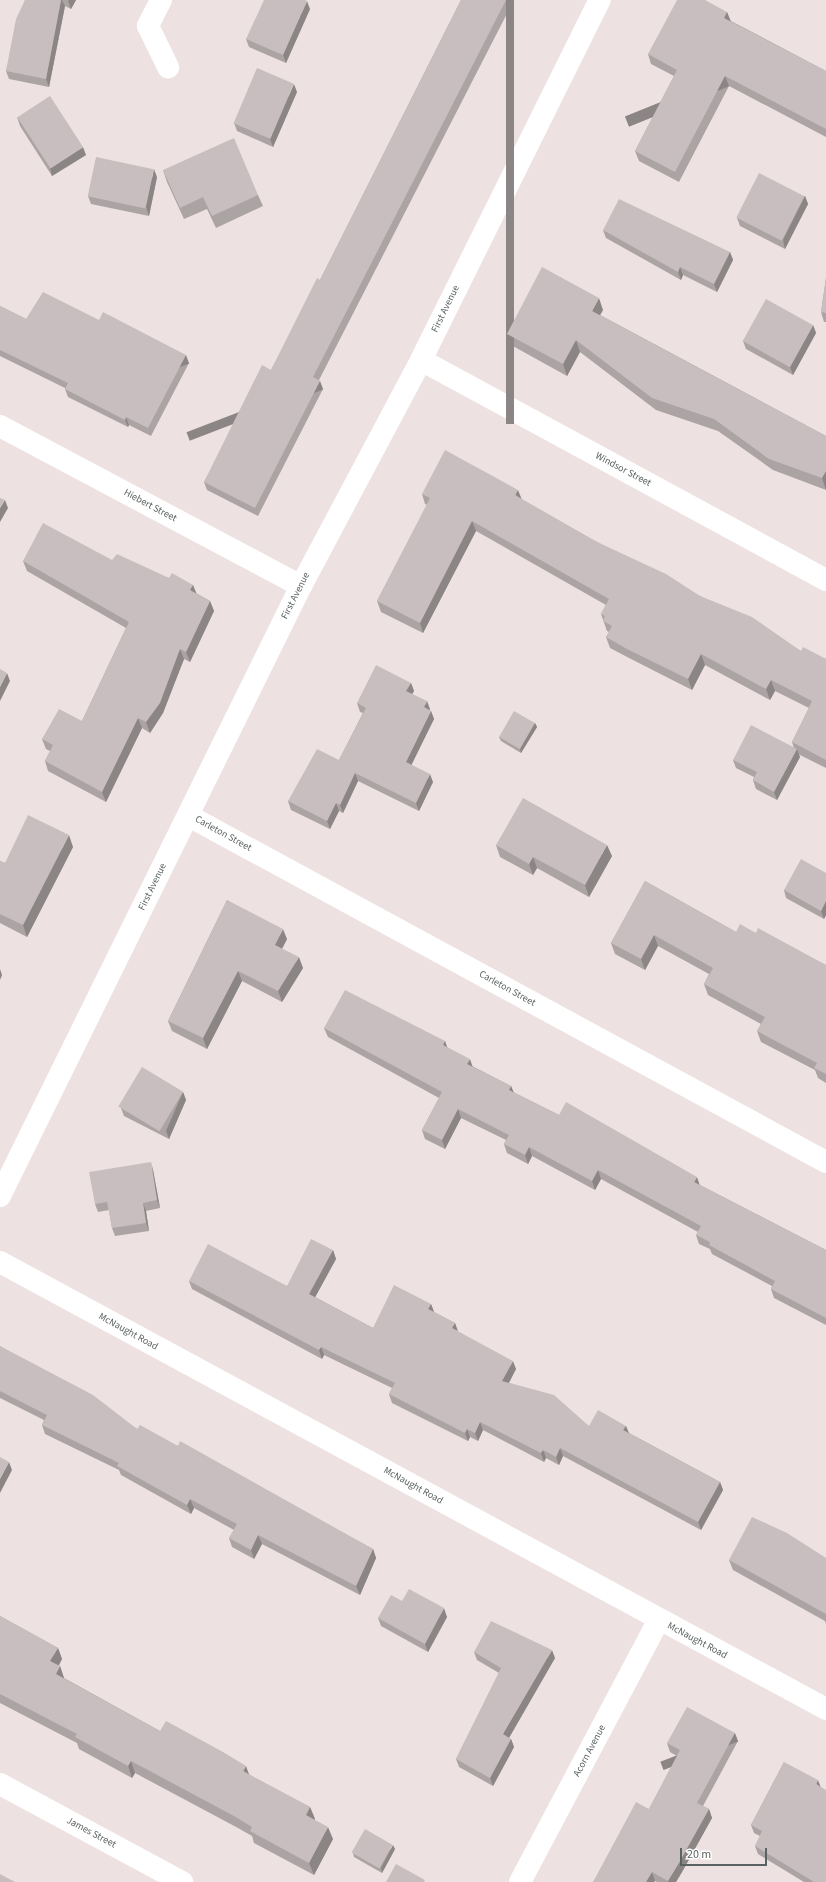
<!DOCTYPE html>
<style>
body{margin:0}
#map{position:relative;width:826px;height:1882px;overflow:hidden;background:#ede2e1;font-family:"Source Sans 3",sans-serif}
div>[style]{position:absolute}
.street>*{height:22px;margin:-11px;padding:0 11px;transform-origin:11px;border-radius:11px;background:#fff}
.secondary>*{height:22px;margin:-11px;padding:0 11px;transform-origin:11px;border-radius:11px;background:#fff}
.wall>*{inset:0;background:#aca3a4}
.shaded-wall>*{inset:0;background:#8c8586;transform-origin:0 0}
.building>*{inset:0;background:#c8bebf;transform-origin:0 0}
span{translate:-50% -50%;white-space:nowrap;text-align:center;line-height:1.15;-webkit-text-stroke:3px #fff;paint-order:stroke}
.street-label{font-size:10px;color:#5a6361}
.scale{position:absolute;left:680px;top:1848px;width:87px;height:18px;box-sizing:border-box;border:2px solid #5a6361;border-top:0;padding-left:5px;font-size:12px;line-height:14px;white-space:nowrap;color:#5a6361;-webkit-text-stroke:3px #fff;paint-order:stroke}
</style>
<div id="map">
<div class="street">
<i style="left:161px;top:0;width:29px;rotate:117deg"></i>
<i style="left:148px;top:26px;width:46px;rotate:64deg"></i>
<i style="left:421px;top:360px;width:461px;rotate:28.5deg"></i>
<i style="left:0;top:426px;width:341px;rotate:28deg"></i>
<i style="left:189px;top:816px;width:725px;rotate:28.51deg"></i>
<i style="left:0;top:1262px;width:939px;rotate:28.42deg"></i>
<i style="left:0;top:1784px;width:207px;rotate:28.3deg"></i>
<i style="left:520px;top:1882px;width:297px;rotate:-62.1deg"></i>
</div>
<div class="secondary">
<i style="left:0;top:1196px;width:680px;rotate:-63.74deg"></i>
<i style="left:301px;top:586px;width:256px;rotate:-62deg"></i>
<i style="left:421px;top:360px;width:402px;rotate:-63.6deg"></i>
</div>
<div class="wall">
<i style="clip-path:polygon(25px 0,76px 0,71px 9px,65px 6px,49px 87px,9px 79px,6px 71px)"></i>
<i style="clip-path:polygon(461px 0,514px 0,319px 380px,323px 389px,258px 516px,207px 490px,204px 482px,271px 370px,320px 280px)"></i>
<i style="clip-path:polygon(310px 9px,286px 63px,249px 47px,246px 39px)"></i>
<i style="clip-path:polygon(727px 12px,731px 21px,826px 71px,826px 137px,729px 86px,679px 182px,639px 161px,635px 151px,674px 76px,651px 64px,648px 54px)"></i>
<i style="clip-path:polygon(297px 92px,273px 147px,237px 131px,234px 123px)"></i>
<i style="clip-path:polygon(17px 117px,86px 155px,52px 176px,20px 126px)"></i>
<i style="clip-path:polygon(163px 170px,258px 195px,263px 206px,216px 228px,207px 209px,184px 219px,167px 182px)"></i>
<i style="clip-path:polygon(157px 177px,149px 216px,91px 204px,88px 196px)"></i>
<i style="clip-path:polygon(805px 196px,808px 204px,785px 249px,740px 226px,737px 218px)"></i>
<i style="clip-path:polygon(603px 230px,730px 252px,733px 260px,717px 292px,683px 275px,681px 280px,606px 238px)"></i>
<i style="clip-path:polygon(826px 278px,826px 322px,824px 322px,821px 312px)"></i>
<i style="clip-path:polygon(0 306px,26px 319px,99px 320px,189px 363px,151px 436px,129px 425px,128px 427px,68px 397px,65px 389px,65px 388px,0 356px)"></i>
<i style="clip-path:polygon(603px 310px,600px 315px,826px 436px,826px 490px,773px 470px,718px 431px,656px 410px,580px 352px,567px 376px,511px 345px,507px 334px)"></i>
<i style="clip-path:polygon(813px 325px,816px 333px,793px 375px,746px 349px,743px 341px)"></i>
<i style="clip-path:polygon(422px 494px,521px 499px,595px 541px,700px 596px,801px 651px,826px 659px,826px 768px,798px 754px,800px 757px,777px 800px,756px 789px,753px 780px,754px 777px,736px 768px,733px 760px,794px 748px,792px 742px,809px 708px,775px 691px,770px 700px,705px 665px,692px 690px,631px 659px,610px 648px,606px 637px,609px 632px,607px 631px,601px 614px,606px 605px,476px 531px,423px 633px,381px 612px,377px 601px,427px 505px,425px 504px)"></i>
<i style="clip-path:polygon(112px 560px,169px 578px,193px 585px,196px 593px,210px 601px,214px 611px,190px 662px,184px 659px,163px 713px,150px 733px,142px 728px,106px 802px,48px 771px,45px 761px,50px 751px,46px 749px,42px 739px,82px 721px,126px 628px,27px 571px,23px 561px)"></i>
<i style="clip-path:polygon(411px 683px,414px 691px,412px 694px,431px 711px,434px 719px,411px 765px,433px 782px,419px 811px,358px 781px,343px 813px,339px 811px,330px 829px,291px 810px,288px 801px,339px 760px,363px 713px,360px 712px,357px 703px)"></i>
<i style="clip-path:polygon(535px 723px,537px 727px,521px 753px,501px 741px,499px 737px)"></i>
<i style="clip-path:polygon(496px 845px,612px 856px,589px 897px,537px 868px,533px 875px,500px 857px)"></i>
<i style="clip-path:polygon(73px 847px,27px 937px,0 923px,0 861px,5px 863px)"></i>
<i style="clip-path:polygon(826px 873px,826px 915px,824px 919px,786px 898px,784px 890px)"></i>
<i style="clip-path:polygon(645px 881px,736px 932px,756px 933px,826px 965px,826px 1083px,818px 1078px,815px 1070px,761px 1042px,757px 1031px,761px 1024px,708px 995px,704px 984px,709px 974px,658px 946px,645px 970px,615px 954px,611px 943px)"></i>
<i style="clip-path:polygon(227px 900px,287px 939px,282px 949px,303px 968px,282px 1002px,242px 981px,207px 1049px,172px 1031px,168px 1021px)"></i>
<i style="clip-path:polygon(324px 1028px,445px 1041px,447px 1047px,472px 1066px,511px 1086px,513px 1092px,559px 1115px,700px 1185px,826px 1250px,826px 1325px,774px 1298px,771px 1289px,772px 1286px,712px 1254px,710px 1249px,699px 1244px,696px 1235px,698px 1232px,601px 1179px,595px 1190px,532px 1156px,528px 1164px,507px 1153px,504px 1144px,506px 1140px,461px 1118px,445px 1149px,425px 1139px,422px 1130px,439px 1098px,328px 1037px)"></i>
<i style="clip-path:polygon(183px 1092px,186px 1100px,169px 1139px,124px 1116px,121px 1108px)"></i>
<i style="clip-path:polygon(153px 1170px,160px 1208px,146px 1211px,149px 1231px,115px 1236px,112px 1228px,109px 1210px,98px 1212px,95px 1204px)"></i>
<i style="clip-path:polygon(333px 1250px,336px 1259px,315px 1297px,373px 1328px,431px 1304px,434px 1312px,455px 1323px,457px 1331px,516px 1369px,509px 1383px,589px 1426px,626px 1426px,629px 1433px,720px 1482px,723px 1490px,701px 1530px,563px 1456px,559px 1465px,546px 1458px,544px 1462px,483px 1430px,478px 1441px,470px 1437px,468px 1441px,392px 1403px,389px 1394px,392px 1388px,324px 1355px,322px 1359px,192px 1289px,189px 1281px,287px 1286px)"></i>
<i style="clip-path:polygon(0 1346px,137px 1429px,178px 1446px,373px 1549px,376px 1558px,360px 1595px,262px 1544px,254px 1559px,232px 1547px,229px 1538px,234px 1530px,194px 1508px,191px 1514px,121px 1475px,119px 1470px,45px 1434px,42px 1425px,44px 1420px,0 1398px)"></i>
<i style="clip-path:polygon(826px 1558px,826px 1624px,825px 1621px,733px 1570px,729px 1560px)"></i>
<i style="clip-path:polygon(402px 1601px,447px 1617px,428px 1652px,381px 1626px,378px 1618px)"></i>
<i style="clip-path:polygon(0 1616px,58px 1648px,62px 1659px,59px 1666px,60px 1666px,64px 1678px,160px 1731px,249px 1775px,310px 1807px,315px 1819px,314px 1820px,333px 1839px,314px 1875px,254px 1843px,252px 1836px,238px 1828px,135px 1773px,132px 1778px,79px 1749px,77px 1743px,0 1703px)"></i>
<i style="clip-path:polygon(474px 1652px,555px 1658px,509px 1738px,511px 1739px,514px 1747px,493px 1786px,459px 1767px,456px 1759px,499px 1673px,477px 1660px)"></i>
<i style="clip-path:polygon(738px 1741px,703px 1806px,709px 1809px,712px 1818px,682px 1872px,676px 1882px,657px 1882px,655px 1881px,593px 1882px,649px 1809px,677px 1756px,670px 1752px,667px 1743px)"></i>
<i style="clip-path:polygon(784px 1762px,826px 1882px,804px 1882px,758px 1854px,755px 1846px,760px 1836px,754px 1833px,751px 1825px)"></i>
<i style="clip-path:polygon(395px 1849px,382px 1873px,354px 1857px,353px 1853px)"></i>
</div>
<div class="shaded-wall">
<i style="clip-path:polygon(61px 0,62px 0,65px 6px,49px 87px,46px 79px)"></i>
<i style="clip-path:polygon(69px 0,76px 0,71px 9px,68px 1px)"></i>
<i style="left:506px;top:0;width:8px;height:424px"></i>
<i style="clip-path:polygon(307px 1px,310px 9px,286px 63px,283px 55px)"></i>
<i style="clip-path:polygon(727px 12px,731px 23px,724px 18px)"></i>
<i style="left:725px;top:76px;width:11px;height:108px;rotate:68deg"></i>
<i style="clip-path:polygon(294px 84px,297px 92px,273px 147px,270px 139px)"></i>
<i style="clip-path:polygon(83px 147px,86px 155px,52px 176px,50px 168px)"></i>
<i style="clip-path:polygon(154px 169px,157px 177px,149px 216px,146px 207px)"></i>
<i style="clip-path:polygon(805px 196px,808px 204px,785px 249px,783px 240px)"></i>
<i style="clip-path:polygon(730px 252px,733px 260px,717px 292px,714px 284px)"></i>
<i style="clip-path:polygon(680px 267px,683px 275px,681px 280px,678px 272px)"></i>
<i style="clip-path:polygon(599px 298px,603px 310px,596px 322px,592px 311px)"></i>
<i style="clip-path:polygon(813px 325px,816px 333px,793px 375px,790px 367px)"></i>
<i style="clip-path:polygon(576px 340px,580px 352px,567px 376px,563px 364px)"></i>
<i style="left:186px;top:355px;width:9px;height:82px;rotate:69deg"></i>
<i style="left:320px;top:381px;width:9px;height:143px;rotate:69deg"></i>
<i style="clip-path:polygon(126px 417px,129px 425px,128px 427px,125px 420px)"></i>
<i style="clip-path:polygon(826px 471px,826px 490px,822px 478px)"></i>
<i style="clip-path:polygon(518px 490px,522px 500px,515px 495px)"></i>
<i style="clip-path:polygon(5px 500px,8px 508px,0 522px,0 508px)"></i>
<i style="clip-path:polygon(472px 521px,476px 531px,423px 633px,420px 623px)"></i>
<i style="clip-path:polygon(193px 585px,197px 595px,190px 590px)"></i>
<i style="clip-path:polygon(210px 601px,214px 611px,190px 662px,186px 652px)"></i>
<i style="clip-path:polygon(180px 649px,184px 659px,163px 713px,150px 733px,146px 722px)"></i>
<i style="clip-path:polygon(701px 654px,705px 665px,692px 690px,688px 679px)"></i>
<i style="clip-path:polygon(7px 673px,10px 681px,0 701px,0 687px)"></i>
<i style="clip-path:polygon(771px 680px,775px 691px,770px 700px,766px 689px)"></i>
<i style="clip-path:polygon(411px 683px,414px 691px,409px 699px,406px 691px)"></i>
<i style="clip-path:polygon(427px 701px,430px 709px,427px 715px,424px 707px)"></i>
<i style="clip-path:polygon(431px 711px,434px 719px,409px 770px,406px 762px)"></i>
<i style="clip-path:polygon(138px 718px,142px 728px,106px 802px,102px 792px)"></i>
<i style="clip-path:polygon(535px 723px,537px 727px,521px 753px,520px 749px)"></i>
<i style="clip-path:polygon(797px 749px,800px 757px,777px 800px,774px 792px)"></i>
<i style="clip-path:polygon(355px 773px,358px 781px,343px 813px,340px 805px)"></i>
<i style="clip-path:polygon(430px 774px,433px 782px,419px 811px,416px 803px)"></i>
<i style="clip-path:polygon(336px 803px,339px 811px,330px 829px,327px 821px)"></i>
<i style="clip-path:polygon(69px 835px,73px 847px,27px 937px,23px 925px)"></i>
<i style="clip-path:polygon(607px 845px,612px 856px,589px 897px,585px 885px)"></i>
<i style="clip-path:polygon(533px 857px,537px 868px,533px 875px,529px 864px)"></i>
<i style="clip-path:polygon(826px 901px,826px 915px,824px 919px,821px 911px)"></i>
<i style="clip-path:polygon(283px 929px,287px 939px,278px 956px,275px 945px)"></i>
<i style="clip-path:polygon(654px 935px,658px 946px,645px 970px,641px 959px)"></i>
<i style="clip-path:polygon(299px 957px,303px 968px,282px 1002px,278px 991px)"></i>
<i style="clip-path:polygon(0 969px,2px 975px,0 980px)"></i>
<i style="clip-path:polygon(238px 971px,242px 981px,207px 1049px,203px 1038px)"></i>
<i style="clip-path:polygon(445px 1041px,448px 1050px,443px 1045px)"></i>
<i style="clip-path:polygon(470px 1059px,473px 1068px,467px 1064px)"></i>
<i style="clip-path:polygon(511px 1086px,515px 1095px,509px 1090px)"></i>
<i style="clip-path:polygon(183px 1092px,186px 1100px,169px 1139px,166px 1131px)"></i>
<i style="clip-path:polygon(458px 1109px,461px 1118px,445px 1149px,442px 1140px)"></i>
<i style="clip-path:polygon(529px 1147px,532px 1156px,528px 1164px,525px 1155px)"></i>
<i style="clip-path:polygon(151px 1162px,153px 1170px,160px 1208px,157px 1200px)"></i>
<i style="clip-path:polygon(598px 1170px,601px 1179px,595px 1190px,592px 1181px)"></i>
<i style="clip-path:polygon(697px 1177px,700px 1186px,694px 1182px)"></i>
<i style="clip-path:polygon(143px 1203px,146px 1211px,149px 1231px,146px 1223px)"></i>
<i style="clip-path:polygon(333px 1250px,336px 1259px,312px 1303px,309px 1294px)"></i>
<i style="clip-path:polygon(431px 1304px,434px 1312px,428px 1309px)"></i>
<i style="clip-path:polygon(455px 1323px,458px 1331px,452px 1328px)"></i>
<i style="clip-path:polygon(321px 1347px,324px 1355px,322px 1359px,319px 1350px)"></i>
<i style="clip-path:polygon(513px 1361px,516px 1369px,505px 1390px,502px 1381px)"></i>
<i style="clip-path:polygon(480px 1422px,483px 1430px,478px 1441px,475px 1433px)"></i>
<i style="clip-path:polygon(626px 1426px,629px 1434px,623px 1430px)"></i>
<i style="clip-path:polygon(467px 1429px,470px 1437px,468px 1441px,465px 1433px)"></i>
<i style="clip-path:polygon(560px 1448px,563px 1456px,559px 1465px,556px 1457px)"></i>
<i style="clip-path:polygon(543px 1450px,546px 1458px,544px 1462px,541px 1453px)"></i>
<i style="clip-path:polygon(9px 1462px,12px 1470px,0 1493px,0 1479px)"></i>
<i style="clip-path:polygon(720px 1482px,723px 1490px,701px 1530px,698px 1522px)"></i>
<i style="clip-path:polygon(190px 1499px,194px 1508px,191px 1514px,187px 1505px)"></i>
<i style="clip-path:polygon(258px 1535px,262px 1544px,254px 1559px,251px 1550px)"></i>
<i style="clip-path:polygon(373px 1549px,376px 1558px,360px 1595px,356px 1586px)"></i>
<i style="clip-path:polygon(444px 1608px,447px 1617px,428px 1652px,425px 1644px)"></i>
<i style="clip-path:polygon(58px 1648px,62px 1659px,54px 1673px,50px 1661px)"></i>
<i style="clip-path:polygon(552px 1650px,555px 1658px,506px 1743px,503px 1734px)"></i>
<i style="clip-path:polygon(60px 1666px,64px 1678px,60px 1686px,56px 1674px)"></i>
<i style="left:735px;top:1733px;width:9px;height:80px;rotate:69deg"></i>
<i style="clip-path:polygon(511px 1739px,514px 1747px,493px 1786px,490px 1778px)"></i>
<i style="clip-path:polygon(131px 1761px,135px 1773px,132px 1778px,128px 1766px)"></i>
<i style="clip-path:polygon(246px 1766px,250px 1777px,243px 1771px)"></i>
<i style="clip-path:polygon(818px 1780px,821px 1788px,816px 1784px)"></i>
<i style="clip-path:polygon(310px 1807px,315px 1819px,310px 1827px,306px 1815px)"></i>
<i style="clip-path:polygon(709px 1809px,712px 1818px,682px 1872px,676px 1882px,668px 1882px,668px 1881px)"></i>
<i style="clip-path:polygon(328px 1827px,333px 1839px,314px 1875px,309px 1863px)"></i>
<i style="clip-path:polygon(393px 1845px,395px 1849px,382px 1873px,381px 1868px)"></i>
<i style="clip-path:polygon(652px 1872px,655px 1881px,654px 1882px,646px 1882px)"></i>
</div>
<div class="building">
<i style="clip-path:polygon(25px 0,61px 0,46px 79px,6px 71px,16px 19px)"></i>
<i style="clip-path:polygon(264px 0,305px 0,307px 1px,283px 55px,246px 39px)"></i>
<i style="clip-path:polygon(461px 0,506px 0,313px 377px,320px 381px,255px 508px,204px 482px,262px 365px,271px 370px,317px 278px,320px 280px)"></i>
<i style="clip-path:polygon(677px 0,705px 0,727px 12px,724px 18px,826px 71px,826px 129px,725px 76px,675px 172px,635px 151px,677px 70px,648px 54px)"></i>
<i style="left:257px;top:68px;width:40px;height:60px;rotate:23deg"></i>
<i style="left:50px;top:96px;width:61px;height:39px;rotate:57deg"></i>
<i style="clip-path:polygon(234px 138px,258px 195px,212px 216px,203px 197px,180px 208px,163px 170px)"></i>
<i style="left:96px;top:157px;width:59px;height:40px;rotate:12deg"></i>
<i style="left:759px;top:173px;width:51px;height:50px;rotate:27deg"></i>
<i style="clip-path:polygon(619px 199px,730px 252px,714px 284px,680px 267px,678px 272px,603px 230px)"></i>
<i style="clip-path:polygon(542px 267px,599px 298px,592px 311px,826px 436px,826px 471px,822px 478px,769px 459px,714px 419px,652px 398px,576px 340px,563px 364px,507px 334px)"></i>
<i style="clip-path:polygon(826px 278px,826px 313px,821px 312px)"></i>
<i style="clip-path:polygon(43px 292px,99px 320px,103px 312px,186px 355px,148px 428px,126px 417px,125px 420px,65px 389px,68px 383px,0 350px,0 306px,26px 319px)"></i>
<i style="left:766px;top:299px;width:54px;height:48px;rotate:29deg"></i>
<i style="clip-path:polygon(445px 450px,518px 490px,515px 495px,595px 541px,666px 574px,700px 596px,752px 617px,801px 651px,803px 647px,826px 659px,826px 760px,792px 742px,812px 701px,771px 680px,766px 689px,701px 654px,688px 679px,627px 649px,606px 637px,612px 626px,603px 621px,605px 616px,601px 614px,609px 599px,472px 521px,420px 623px,377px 601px,430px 498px,422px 494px)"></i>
<i style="clip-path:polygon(0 498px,5px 500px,0 508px)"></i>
<i style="clip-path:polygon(43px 523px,112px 560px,117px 554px,169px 578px,172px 573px,193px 585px,190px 590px,210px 601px,186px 652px,180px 649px,160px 703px,146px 722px,138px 718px,102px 792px,45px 761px,53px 745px,42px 739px,59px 709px,82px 721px,129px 622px,23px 561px)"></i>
<i style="clip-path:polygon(376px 665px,411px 683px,406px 691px,427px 701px,424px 707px,431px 711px,406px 762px,430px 774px,416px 803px,355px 773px,340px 805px,336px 803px,327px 821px,288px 801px,317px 749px,339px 760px,366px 708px,357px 703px)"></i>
<i style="clip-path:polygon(0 669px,7px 673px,0 687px)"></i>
<i style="left:514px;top:711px;width:24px;height:30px;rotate:30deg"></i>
<i style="clip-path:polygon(751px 725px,797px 749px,774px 792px,753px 780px,757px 772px,733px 760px)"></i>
<i style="clip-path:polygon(523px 798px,607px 845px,585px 885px,533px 857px,529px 864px,496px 845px)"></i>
<i style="clip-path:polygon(28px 815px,69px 835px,23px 925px,0 914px,0 861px,5px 863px)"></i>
<i style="clip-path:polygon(801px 859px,826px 873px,826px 901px,821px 911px,784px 890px)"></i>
<i style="clip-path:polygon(645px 881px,736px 932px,740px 924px,756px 933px,758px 928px,826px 965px,826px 1074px,814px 1068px,817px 1063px,757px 1031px,765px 1017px,704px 984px,713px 968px,654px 935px,641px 959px,611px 943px)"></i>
<i style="clip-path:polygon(227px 900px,283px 929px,275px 945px,299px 957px,278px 991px,238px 971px,203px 1038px,168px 1021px)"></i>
<i style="clip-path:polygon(345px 990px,445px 1041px,443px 1045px,470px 1059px,467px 1064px,511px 1086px,509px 1090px,559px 1115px,566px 1102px,697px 1177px,694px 1182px,826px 1250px,826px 1318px,771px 1289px,775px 1281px,709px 1245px,710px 1242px,696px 1235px,701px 1226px,598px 1170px,592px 1181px,529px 1147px,525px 1155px,504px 1144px,509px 1135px,458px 1109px,442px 1140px,422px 1130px,442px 1092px,324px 1028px)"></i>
<i style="left:142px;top:1067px;width:48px;height:46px;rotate:31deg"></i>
<i style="clip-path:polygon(151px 1162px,157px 1200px,143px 1203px,146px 1223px,112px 1228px,107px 1202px,95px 1204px,89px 1172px)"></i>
<i style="clip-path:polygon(311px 1239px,333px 1250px,309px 1294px,373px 1328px,394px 1285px,431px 1304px,428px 1309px,455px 1323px,452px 1328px,513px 1361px,502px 1381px,554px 1395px,589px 1426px,598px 1410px,626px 1426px,623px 1430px,720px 1482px,698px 1522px,560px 1448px,556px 1457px,543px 1450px,541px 1453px,480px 1422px,475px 1433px,467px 1429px,465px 1433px,389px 1394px,395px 1383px,321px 1347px,319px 1350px,189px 1281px,208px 1244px,287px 1286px)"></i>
<i style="clip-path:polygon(0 1346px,93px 1395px,137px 1429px,140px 1425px,178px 1446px,180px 1441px,373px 1549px,356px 1586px,258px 1535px,251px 1550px,229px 1538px,237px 1524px,190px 1499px,187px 1505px,117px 1466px,119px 1463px,42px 1425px,47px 1415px,0 1391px)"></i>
<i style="clip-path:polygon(0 1457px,9px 1462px,0 1479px)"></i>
<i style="clip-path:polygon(752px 1517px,787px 1533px,826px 1558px,826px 1614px,729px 1560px)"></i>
<i style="clip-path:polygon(409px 1589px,444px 1608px,425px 1644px,378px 1618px,391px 1595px,402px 1601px)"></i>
<i style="clip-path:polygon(0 1616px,58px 1648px,50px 1661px,60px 1666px,56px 1674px,160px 1731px,166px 1721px,223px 1752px,246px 1766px,243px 1771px,310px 1807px,306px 1815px,328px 1827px,309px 1863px,250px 1831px,252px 1827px,234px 1816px,131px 1761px,128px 1766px,75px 1737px,77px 1734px,0 1694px)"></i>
<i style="clip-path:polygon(491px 1621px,552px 1650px,503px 1734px,511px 1739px,490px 1778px,456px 1759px,501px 1668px,474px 1652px)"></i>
<i style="clip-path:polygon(687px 1707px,735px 1733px,697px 1803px,709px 1809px,679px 1863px,668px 1881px,652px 1872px,646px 1882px,593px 1882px,636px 1802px,649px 1809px,680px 1750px,667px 1743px)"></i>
<i style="clip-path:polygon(784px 1762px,818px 1780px,816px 1784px,826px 1790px,826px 1882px,814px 1882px,755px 1846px,762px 1831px,751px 1825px)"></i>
<i style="left:365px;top:1829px;width:32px;height:27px;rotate:30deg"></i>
<i style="clip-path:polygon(396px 1864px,425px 1880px,424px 1882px,386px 1882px)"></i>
<i style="clip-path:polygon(0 1874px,15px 1882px,0 1882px)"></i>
</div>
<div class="street-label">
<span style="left:446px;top:309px;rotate:-64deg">First Avenue</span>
<span style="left:623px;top:470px;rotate:28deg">Windsor Street</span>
<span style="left:150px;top:506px;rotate:28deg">Hiebert Street</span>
<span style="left:296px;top:596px;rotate:-63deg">First Avenue</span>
<span style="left:223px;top:834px;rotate:29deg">Carleton Street</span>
<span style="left:153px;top:887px;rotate:-64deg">First Avenue</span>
<span style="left:507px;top:989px;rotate:29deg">Carleton Street</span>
<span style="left:128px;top:1332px;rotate:29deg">McNaught Road</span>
<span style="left:413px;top:1486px;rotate:29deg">McNaught Road</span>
<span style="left:697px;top:1641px;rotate:28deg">McNaught Road</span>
<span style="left:590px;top:1751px;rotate:-62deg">Acorn Avenue</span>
<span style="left:91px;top:1833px;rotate:28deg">James Street</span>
</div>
<div class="scale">20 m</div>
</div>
